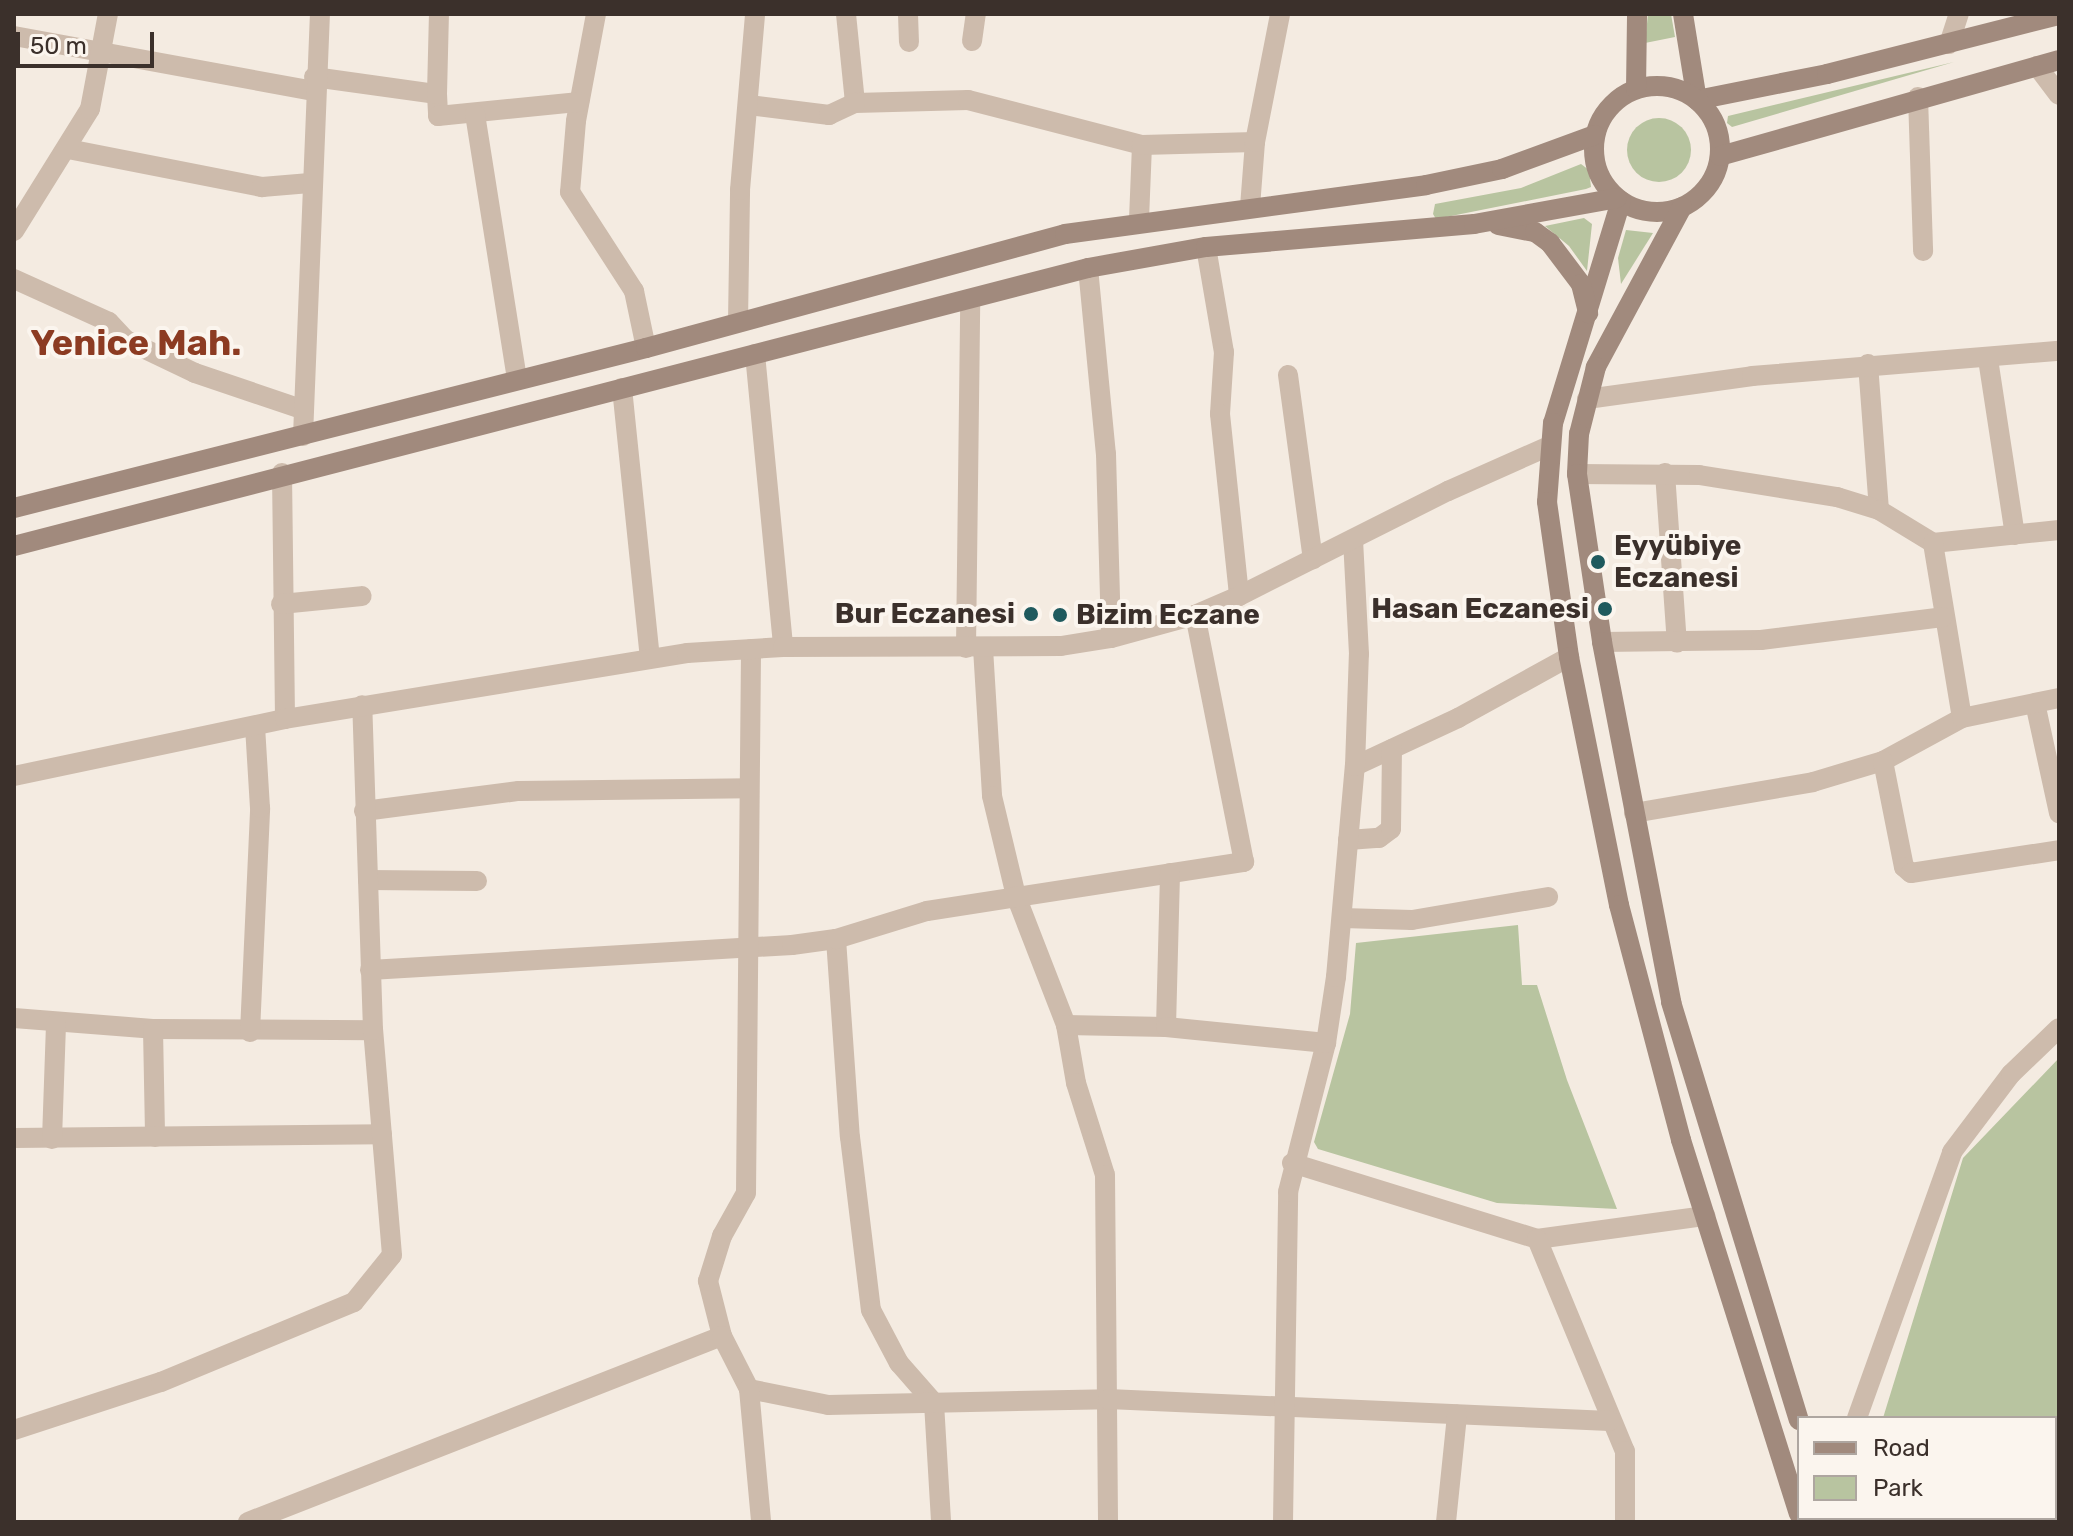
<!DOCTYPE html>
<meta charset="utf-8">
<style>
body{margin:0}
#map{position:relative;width:2073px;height:1536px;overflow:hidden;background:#f4ebe1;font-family:Rubik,sans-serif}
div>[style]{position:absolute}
.green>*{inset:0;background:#b8c4a0}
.round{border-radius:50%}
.minor>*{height:20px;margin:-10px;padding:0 10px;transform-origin:10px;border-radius:10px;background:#cdbbac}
.tertiary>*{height:20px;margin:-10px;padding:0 10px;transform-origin:10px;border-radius:10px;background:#cdbbac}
.secondary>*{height:20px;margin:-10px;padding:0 10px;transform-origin:10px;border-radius:10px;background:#a18a7d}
.secondary>.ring{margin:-10px;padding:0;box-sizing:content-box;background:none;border:20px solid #a18a7d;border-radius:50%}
.dots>*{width:22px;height:22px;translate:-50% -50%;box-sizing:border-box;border:4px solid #fbf5ee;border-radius:50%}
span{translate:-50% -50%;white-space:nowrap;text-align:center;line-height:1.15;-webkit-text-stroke:8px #fbf5ee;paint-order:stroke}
.poi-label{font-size:28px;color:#3b302b;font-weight:700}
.left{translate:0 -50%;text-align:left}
.right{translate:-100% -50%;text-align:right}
.district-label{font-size:36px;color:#8c3b22;font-weight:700}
.frame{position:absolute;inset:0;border:16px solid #3b302b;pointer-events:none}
.legend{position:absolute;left:1797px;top:1416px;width:260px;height:104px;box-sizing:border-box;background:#fbf5ee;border:2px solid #aea6a0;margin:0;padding:10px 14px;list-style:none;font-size:24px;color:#3b302b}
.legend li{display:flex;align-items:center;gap:16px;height:40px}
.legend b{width:40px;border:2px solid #aea6a0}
.scale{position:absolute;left:16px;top:32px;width:138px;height:36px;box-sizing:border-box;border:4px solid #3b302b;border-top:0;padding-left:10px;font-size:24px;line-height:28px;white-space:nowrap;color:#3b302b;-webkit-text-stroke:6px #fbf5ee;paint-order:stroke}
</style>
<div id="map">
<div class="green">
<i style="clip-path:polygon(1648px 14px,1671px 14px,1675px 37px,1645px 43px)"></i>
<i style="clip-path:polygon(1954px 62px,1732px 127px,1727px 123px,1728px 116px)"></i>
<i class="round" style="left:1627px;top:118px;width:64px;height:64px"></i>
<i style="clip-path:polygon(1581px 164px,1589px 170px,1591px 187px,1586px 189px,1436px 219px,1433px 214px,1435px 204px,1521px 188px)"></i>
<i style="clip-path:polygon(1584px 218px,1592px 224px,1587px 271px,1569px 246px,1545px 226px)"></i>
<i style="clip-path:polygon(1626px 230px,1653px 233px,1621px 284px,1618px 258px)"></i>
<i style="clip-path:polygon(1518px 925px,1522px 985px,1537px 985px,1567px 1080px,1617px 1209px,1497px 1203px,1318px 1149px,1314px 1142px,1350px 1014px,1356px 943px)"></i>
<i style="clip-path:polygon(2059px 1058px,2059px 1522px,1881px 1522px,1880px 1518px,2055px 1518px,2055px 1418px,1883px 1418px,1963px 1158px)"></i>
</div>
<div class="minor">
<i style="left:596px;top:14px;width:109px;rotate:100.6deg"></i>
<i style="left:576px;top:121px;width:71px;rotate:94.8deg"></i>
<i style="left:570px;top:192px;width:118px;rotate:57.1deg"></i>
<i style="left:634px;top:291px;width:58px;rotate:78.1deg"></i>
<i style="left:846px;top:14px;width:89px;rotate:84.2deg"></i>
<i style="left:855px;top:103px;width:113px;rotate:-1.5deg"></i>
<i style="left:968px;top:100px;width:180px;rotate:14.5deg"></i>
<i style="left:1142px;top:145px;width:75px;rotate:92.3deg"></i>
<i style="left:908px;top:14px;width:28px;rotate:88deg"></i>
<i style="left:14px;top:36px;width:304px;rotate:10.4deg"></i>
<i style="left:972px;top:41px;width:27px;rotate:-82deg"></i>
<i style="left:1949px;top:44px;width:32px;rotate:-72deg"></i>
<i style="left:2037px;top:66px;width:36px;rotate:53deg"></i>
<i style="left:314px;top:77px;width:124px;rotate:7.9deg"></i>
<i style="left:437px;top:94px;width:22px;rotate:87deg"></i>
<i style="left:438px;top:116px;width:142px;rotate:-5.7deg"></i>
<i style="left:437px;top:94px;width:80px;rotate:-88.6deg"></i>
<i style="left:1918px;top:97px;width:154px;rotate:88.1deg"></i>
<i style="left:749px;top:105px;width:81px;rotate:7.1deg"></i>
<i style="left:829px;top:115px;width:29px;rotate:-25deg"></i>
<i style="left:475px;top:114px;width:269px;rotate:81deg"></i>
<i style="left:1142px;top:145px;width:113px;rotate:-1.5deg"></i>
<i style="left:68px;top:149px;width:198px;rotate:11.1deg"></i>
<i style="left:262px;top:187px;width:48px;rotate:-4.8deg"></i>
<i style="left:1250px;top:207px;width:65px;rotate:-85.6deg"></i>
<i style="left:1255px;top:142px;width:130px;rotate:-78.9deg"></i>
<i style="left:14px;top:231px;width:144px;rotate:-58.1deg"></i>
<i style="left:90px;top:109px;width:97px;rotate:-79.3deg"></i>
<i style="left:1206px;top:247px;width:107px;rotate:80.3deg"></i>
<i style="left:1224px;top:352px;width:62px;rotate:93.7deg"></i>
<i style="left:1220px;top:414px;width:183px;rotate:84deg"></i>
<i style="left:1088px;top:268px;width:187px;rotate:84.5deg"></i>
<i style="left:1106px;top:454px;width:184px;rotate:88.4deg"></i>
<i style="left:14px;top:279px;width:104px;rotate:24.4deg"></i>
<i style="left:109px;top:322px;width:25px;rotate:47deg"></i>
<i style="left:126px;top:340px;width:76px;rotate:25.6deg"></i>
<i style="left:195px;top:373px;width:115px;rotate:18.7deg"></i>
<i style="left:738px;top:322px;width:132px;rotate:-89.1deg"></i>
<i style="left:740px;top:190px;width:177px;rotate:-85.1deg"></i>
<i style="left:755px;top:354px;width:294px;rotate:84.5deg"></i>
<i style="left:1988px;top:359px;width:178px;rotate:81.3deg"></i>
<i style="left:1868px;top:364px;width:146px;rotate:85.7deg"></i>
<i style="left:1288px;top:375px;width:186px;rotate:82.3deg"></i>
<i style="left:622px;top:388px;width:271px;rotate:84.1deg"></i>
<i style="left:1587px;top:399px;width:167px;rotate:-7.9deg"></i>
<i style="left:1752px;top:376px;width:308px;rotate:-4.7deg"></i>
<i style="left:303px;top:436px;width:422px;rotate:-87.7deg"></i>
<i style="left:282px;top:473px;width:246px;rotate:89.3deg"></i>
<i style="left:1665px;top:473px;width:170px;rotate:86deg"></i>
<i style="left:1577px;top:474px;width:122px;rotate:0.5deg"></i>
<i style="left:1699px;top:475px;width:140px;rotate:9.1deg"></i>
<i style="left:1837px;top:497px;width:44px;rotate:17.2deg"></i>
<i style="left:1879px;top:510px;width:63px;rotate:31.4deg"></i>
<i style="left:1933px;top:543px;width:127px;rotate:-5.9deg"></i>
<i style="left:1933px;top:543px;width:177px;rotate:80.6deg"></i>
<i style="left:281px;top:604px;width:81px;rotate:-5.6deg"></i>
<i style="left:1602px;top:642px;width:159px;rotate:-0.7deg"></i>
<i style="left:1761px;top:640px;width:183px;rotate:-7.2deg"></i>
<i style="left:966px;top:648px;width:349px;rotate:-89.3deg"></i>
<i style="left:983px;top:648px;width:148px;rotate:86.5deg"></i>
<i style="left:992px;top:796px;width:103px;rotate:76.5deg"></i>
<i style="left:1016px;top:896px;width:138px;rotate:68.8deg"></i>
<i style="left:1066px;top:1025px;width:59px;rotate:80.2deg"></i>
<i style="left:1076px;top:1083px;width:96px;rotate:72.5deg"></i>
<i style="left:1105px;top:1175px;width:347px;rotate:89.5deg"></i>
<i style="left:2035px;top:703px;width:113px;rotate:77.7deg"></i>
<i style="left:1883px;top:761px;width:90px;rotate:-28.6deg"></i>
<i style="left:1962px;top:718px;width:99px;rotate:-11.7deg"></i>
<i style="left:1355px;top:766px;width:114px;rotate:-25deg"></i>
<i style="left:1458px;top:718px;width:127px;rotate:-28.8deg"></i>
<i style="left:364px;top:811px;width:156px;rotate:-7.4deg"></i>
<i style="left:519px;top:791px;width:230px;rotate:-0.7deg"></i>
<i style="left:1634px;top:813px;width:182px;rotate:-9.8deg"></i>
<i style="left:1813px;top:782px;width:73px;rotate:-16.7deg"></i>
<i style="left:1883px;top:761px;width:108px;rotate:78.8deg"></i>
<i style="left:1904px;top:867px;width:9px;rotate:41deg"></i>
<i style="left:1911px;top:873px;width:150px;rotate:-8.8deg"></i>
<i style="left:1348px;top:840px;width:31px;rotate:-4deg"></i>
<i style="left:1379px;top:838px;width:15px;rotate:-37deg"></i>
<i style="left:1391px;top:829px;width:80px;rotate:-89.3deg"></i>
<i style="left:368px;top:880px;width:109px;rotate:0.5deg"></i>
<i style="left:1342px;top:918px;width:70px;rotate:1.6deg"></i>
<i style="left:1412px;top:920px;width:138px;rotate:-9.6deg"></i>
<i style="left:836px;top:939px;width:198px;rotate:86deg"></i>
<i style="left:850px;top:1137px;width:174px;rotate:83.1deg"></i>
<i style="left:871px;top:1310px;width:60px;rotate:62.2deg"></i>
<i style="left:899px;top:1363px;width:53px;rotate:48.8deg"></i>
<i style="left:934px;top:1403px;width:119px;rotate:86.6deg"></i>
<i style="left:370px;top:970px;width:423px;rotate:-3.4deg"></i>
<i style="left:792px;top:945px;width:44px;rotate:-7.8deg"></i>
<i style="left:836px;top:939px;width:95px;rotate:-17.1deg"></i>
<i style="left:927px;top:911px;width:321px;rotate:-8.8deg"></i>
<i style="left:1244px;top:862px;width:252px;rotate:-101.2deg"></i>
<i style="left:14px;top:1018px;width:139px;rotate:4.5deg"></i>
<i style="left:153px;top:1029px;width:220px;rotate:0.3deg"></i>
<i style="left:1066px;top:1025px;width:100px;rotate:1.1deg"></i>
<i style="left:1166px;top:1027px;width:154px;rotate:-88.5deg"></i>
<i style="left:1166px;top:1027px;width:161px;rotate:5.7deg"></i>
<i style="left:153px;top:1029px;width:108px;rotate:88.9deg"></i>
<i style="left:250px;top:1032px;width:224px;rotate:-87.4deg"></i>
<i style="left:260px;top:808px;width:82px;rotate:-93.5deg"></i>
<i style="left:14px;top:1138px;width:368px;rotate:-0.6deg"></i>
<i style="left:52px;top:1139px;width:115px;rotate:-88deg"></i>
<i style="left:1292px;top:1163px;width:257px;rotate:17.2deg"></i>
<i style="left:1537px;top:1239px;width:170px;rotate:-7.8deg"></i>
<i style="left:1537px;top:1239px;width:230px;rotate:67.5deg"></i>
<i style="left:1625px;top:1451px;width:71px;rotate:90deg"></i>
<i style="left:722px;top:1336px;width:57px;rotate:-104.3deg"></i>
<i style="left:708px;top:1281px;width:47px;rotate:-72.7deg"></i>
<i style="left:722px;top:1236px;width:49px;rotate:-60.8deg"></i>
<i style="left:746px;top:1193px;width:544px;rotate:-89.47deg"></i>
<i style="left:749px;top:1389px;width:81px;rotate:11.4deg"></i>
<i style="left:828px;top:1405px;width:280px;rotate:-1.2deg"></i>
<i style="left:1108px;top:1399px;width:502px;rotate:2.51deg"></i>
<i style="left:1857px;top:1418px;width:282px;rotate:-70.3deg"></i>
<i style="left:1952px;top:1152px;width:98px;rotate:-52.9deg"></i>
<i style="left:2011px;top:1074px;width:66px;rotate:-43.8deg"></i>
<i style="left:14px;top:1430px;width:155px;rotate:-18.1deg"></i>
<i style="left:161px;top:1382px;width:209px;rotate:-22.5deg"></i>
<i style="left:354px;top:1302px;width:60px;rotate:-51deg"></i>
<i style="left:392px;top:1255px;width:226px;rotate:-94.8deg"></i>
<i style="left:373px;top:1030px;width:325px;rotate:-91.9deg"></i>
<i style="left:248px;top:1522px;width:509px;rotate:-21.43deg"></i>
<i style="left:722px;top:1336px;width:59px;rotate:63deg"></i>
<i style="left:749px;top:1389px;width:134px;rotate:84.8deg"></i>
<i style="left:1283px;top:1522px;width:330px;rotate:-89.1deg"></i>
<i style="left:1288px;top:1192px;width:154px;rotate:-75.7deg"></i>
<i style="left:1326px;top:1043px;width:67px;rotate:-81.4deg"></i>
<i style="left:1336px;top:977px;width:212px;rotate:-84.9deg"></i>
<i style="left:1355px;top:766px;width:112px;rotate:-88deg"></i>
<i style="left:1359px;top:654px;width:115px;rotate:-93deg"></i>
<i style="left:1446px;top:1522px;width:108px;rotate:-84.1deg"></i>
</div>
<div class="tertiary">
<i style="left:14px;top:776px;width:277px;rotate:-11.9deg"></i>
<i style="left:285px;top:719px;width:407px;rotate:-9.3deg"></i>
<i style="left:687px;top:653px;width:96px;rotate:-3.6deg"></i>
<i style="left:783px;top:647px;width:278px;rotate:-0.2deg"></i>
<i style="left:1061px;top:646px;width:51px;rotate:-9.1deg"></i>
<i style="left:1111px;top:638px;width:87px;rotate:-15.3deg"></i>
<i style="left:1195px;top:615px;width:48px;rotate:-23.4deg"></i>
<i style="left:1239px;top:596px;width:234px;rotate:-26.7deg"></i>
<i style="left:1448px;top:491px;width:108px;rotate:-24deg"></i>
</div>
<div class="secondary">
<i style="left:1683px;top:14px;width:87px;rotate:80.8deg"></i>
<i style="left:1697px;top:100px;width:133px;rotate:-11.3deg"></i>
<i style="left:1827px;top:74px;width:239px;rotate:-14.3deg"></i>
<i class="ring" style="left:1594px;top:86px;width:106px;height:106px"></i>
<i style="left:1636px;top:89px;width:75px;rotate:-89.2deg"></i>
<i style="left:1720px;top:156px;width:352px;rotate:-15.8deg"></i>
<i style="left:1621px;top:201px;width:232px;rotate:107deg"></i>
<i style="left:1553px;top:423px;width:79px;rotate:94.3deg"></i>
<i style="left:1547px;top:502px;width:157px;rotate:81.9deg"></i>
<i style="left:1569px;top:657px;width:253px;rotate:78.6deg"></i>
<i style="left:1619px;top:905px;width:243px;rotate:75.2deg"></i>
<i style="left:1681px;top:1140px;width:392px;rotate:72.5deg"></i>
<i style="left:1682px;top:207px;width:182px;rotate:118.3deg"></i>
<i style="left:1596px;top:367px;width:69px;rotate:104.2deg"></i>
<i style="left:1579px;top:434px;width:40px;rotate:92.9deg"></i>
<i style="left:1577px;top:474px;width:170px;rotate:81.5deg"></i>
<i style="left:1602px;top:642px;width:367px;rotate:79.1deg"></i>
<i style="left:1671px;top:1002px;width:437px;rotate:73deg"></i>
<i style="left:1498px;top:225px;width:38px;rotate:11deg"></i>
<i style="left:1535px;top:232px;width:19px;rotate:36deg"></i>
<i style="left:1550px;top:243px;width:51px;rotate:52.9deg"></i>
<i style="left:1581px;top:284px;width:30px;rotate:76deg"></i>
<i style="left:14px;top:508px;width:652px;rotate:-14.21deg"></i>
<i style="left:646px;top:348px;width:434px;rotate:-15.2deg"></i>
<i style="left:1065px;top:234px;width:364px;rotate:-7.7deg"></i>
<i style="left:1426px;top:185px;width:78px;rotate:-11.9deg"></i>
<i style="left:1502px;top:169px;width:99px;rotate:-20.1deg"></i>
<i style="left:14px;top:546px;width:1109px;rotate:-14.51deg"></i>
<i style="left:1088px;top:268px;width:120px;rotate:-10.1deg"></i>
<i style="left:1206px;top:247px;width:269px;rotate:-4.9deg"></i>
<i style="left:1474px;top:224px;width:145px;rotate:-10.3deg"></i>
<i style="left:1831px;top:1518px;width:4px;rotate:76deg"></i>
</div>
<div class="dots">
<i style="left:1598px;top:562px;background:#1f5a5e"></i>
<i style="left:1605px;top:609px;background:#1f5a5e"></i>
<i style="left:1031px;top:614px;background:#1f5a5e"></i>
<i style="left:1060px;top:615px;background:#1f5a5e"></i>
</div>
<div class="poi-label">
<span class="left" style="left:1614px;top:562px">Eyyübiye<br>Eczanesi</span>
<span class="right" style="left:1589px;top:609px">Hasan Eczanesi</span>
<span class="right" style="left:1015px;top:614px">Bur Eczanesi</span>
<span class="left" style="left:1076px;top:615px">Bizim Eczane</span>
</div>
<div class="district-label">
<span style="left:136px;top:343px">Yenice Mah.</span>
</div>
<div class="frame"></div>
<ul class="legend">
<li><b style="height:10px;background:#a18a7d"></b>Road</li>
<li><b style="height:22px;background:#b8c4a0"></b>Park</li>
</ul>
<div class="scale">50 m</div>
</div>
